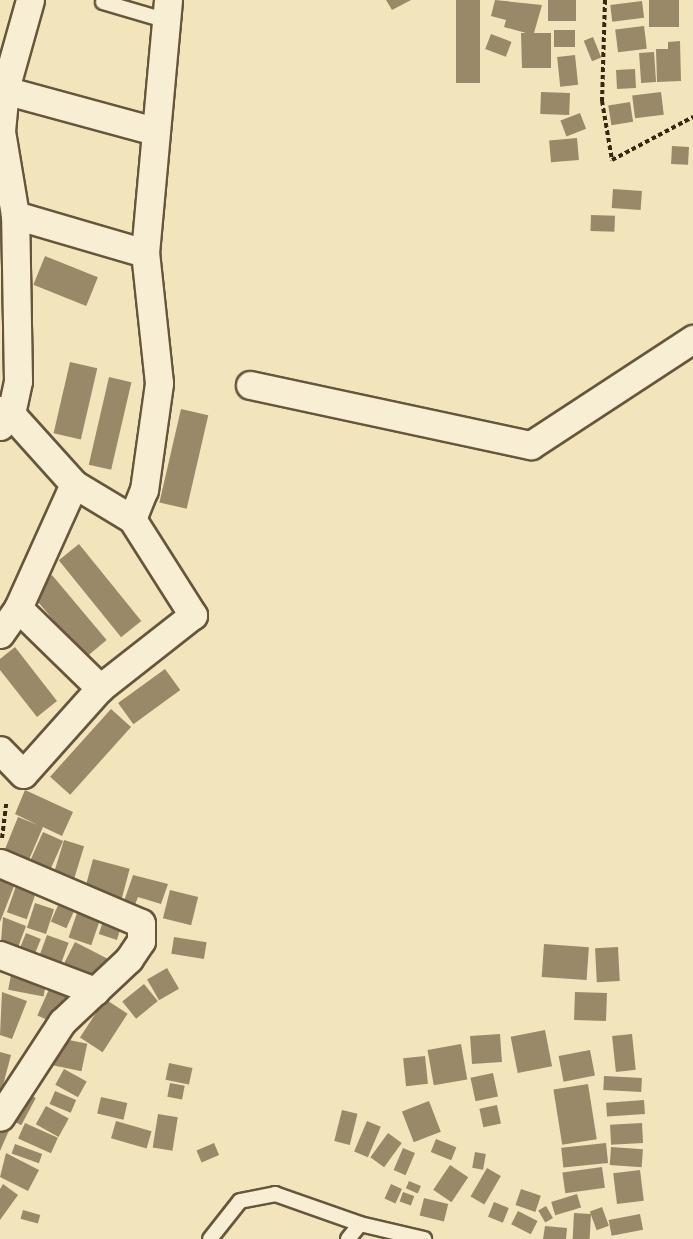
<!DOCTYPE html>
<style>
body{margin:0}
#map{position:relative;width:693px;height:1239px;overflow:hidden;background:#f3e5bb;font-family:"Old Standard TT",serif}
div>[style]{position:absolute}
.building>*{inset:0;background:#998969;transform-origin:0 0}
.path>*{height:4px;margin-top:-2px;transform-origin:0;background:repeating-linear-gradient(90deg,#382611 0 4.5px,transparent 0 7.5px)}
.roads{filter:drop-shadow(2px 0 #67563c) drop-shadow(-2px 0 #67563c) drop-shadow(0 2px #67563c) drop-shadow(0 -2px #67563c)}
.lane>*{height:14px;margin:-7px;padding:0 7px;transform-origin:7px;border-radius:7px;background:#f7eed3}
.street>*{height:27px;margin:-13.5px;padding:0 13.5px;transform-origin:13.5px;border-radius:13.5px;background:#f7eed3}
span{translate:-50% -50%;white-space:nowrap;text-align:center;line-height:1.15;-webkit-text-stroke:4.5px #f7eed3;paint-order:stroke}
</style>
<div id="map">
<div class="building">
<i style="clip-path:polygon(386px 0,411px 0,392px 10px)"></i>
<i style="left:456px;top:0;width:24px;height:83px"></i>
<i style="clip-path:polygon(495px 0,542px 5px,534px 33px,551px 33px,551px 68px,522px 68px,521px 33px,526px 33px,504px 27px,506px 20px,491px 16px)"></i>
<i style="left:548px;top:0;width:28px;height:21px"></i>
<i style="left:649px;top:0;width:30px;height:27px"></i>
<i style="left:642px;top:1px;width:17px;height:32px;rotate:83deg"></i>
<i style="left:644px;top:26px;width:23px;height:29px;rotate:83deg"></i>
<i style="left:554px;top:30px;width:21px;height:17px"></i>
<i style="left:491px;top:34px;width:22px;height:16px;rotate:21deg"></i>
<i style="left:593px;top:37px;width:22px;height:10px;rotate:68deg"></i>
<i style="clip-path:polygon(680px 41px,681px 81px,657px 82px,656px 49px,668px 49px,668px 42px)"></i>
<i style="left:654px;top:52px;width:30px;height:15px;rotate:86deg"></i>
<i style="left:575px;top:55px;width:30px;height:18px;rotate:84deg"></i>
<i style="left:635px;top:69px;width:19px;height:19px;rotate:87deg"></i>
<i style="left:541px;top:92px;width:29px;height:22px;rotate:2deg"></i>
<i style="left:661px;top:92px;width:23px;height:29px;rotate:83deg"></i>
<i style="left:630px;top:102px;width:20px;height:22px;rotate:81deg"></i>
<i style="left:580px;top:113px;width:17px;height:21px;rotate:69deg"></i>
<i style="left:577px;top:138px;width:22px;height:28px;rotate:85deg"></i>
<i style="left:672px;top:146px;width:17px;height:18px;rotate:3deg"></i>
<i style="left:613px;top:189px;width:29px;height:19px;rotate:4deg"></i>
<i style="left:591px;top:215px;width:24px;height:16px;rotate:2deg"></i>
<i style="left:45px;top:256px;width:57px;height:31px;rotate:22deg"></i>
<i style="left:70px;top:362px;width:28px;height:73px;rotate:13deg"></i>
<i style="left:109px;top:377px;width:23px;height:90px;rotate:13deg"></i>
<i style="left:181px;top:409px;width:28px;height:96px;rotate:13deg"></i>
<i style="left:79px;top:544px;width:99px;height:26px;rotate:51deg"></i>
<i style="left:52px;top:575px;width:85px;height:28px;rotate:50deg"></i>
<i style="clip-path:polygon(15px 647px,57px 701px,37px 717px,0 670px,0 659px)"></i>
<i style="left:165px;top:669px;width:26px;height:58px;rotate:54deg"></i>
<i style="left:111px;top:709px;width:27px;height:91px;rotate:42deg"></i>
<i style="clip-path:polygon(25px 790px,73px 812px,62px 836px,43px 827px,25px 869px,1px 859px,18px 817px,38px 825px,15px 814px)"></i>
<i style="left:43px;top:832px;width:22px;height:40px;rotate:24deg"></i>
<i style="left:64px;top:840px;width:21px;height:40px;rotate:17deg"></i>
<i style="left:93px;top:859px;width:38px;height:35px;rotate:15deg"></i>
<i style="clip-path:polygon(0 875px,16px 881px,0 922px)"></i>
<i style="clip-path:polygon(133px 875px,168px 884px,161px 904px,138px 897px,133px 910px,122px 907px)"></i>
<i style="left:17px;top:883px;width:21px;height:31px;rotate:19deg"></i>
<i style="left:170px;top:890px;width:29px;height:29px;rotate:14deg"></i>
<i style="left:63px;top:894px;width:17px;height:30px;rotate:24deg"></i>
<i style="left:35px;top:903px;width:20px;height:26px;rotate:18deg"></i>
<i style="left:78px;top:910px;width:24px;height:29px;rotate:19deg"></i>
<i style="left:105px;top:915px;width:19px;height:20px;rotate:18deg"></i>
<i style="clip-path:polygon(3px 917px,26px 926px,14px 958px,0 953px)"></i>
<i style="left:26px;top:933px;width:16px;height:22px;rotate:22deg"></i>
<i style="left:47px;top:935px;width:23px;height:24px;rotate:20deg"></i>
<i style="left:174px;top:937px;width:33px;height:17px;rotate:9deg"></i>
<i style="left:75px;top:942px;width:40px;height:31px;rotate:27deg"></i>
<i style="left:544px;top:944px;width:45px;height:33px;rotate:4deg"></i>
<i style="left:618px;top:947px;width:34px;height:23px;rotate:87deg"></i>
<i style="left:167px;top:968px;width:24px;height:23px;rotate:60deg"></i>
<i style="left:12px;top:970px;width:36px;height:20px;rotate:11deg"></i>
<i style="left:54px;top:978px;width:24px;height:41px;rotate:24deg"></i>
<i style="left:144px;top:984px;width:22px;height:28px;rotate:51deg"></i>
<i style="clip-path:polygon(2px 992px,27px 1001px,12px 1039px,0 1035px)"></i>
<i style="left:575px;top:992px;width:32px;height:28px;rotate:2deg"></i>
<i style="left:105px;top:999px;width:27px;height:46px;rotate:33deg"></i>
<i style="left:545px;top:1030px;width:37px;height:35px;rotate:79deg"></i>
<i style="left:500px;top:1034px;width:28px;height:30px;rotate:86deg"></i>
<i style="left:632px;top:1034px;width:36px;height:20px;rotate:84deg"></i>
<i style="left:55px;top:1037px;width:33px;height:28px;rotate:12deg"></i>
<i style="left:461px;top:1044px;width:36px;height:34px;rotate:80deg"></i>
<i style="left:590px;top:1050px;width:26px;height:32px;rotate:79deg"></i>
<i style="clip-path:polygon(0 1052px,11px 1055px,1px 1093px,0 1093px)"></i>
<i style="left:425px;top:1056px;width:28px;height:22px;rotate:84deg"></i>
<i style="left:169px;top:1063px;width:24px;height:17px;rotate:12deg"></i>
<i style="left:64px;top:1069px;width:26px;height:18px;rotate:29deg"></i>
<i style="left:493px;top:1073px;width:24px;height:23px;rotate:78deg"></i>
<i style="left:604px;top:1076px;width:38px;height:14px;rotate:3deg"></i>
<i style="left:170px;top:1083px;width:15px;height:14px;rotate:11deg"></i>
<i style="left:588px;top:1084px;width:56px;height:35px;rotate:81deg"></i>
<i style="left:19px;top:1089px;width:19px;height:31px;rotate:28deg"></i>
<i style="left:55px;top:1091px;width:23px;height:14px;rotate:23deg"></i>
<i style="left:101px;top:1097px;width:27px;height:17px;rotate:13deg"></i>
<i style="left:644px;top:1100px;width:14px;height:38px;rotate:86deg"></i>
<i style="left:429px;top:1101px;width:33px;height:29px;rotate:69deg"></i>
<i style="left:497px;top:1105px;width:19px;height:18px;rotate:78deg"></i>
<i style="left:46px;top:1106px;width:26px;height:21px;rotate:29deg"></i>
<i style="left:342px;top:1110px;width:16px;height:32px;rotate:14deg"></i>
<i style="left:158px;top:1114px;width:20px;height:34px;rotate:9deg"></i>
<i style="left:116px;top:1121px;width:37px;height:18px;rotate:16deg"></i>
<i style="left:367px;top:1121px;width:15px;height:33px;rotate:23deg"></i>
<i style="left:25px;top:1123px;width:36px;height:17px;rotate:24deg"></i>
<i style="left:642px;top:1123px;width:20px;height:32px;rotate:87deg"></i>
<i style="clip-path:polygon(0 1124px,10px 1128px,0 1151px)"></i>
<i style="left:388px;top:1133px;width:17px;height:30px;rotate:36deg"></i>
<i style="left:436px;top:1139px;width:22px;height:14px;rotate:22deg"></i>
<i style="left:214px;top:1143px;width:13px;height:19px;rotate:67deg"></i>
<i style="left:606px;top:1143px;width:20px;height:45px;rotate:84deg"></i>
<i style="left:15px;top:1144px;width:29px;height:10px;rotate:20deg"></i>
<i style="left:611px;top:1147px;width:32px;height:18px;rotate:4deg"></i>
<i style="left:403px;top:1148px;width:13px;height:24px;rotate:23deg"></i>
<i style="left:475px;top:1152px;width:11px;height:16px;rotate:10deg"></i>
<i style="clip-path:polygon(6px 1153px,39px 1170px,28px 1191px,0 1177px)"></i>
<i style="left:450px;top:1165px;width:22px;height:30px;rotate:34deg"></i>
<i style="left:602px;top:1167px;width:21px;height:40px;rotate:82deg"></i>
<i style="left:487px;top:1168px;width:16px;height:33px;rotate:30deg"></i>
<i style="left:640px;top:1170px;width:31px;height:27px;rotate:83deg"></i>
<i style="left:409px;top:1181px;width:13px;height:8px;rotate:23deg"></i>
<i style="clip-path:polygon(3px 1184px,18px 1195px,0 1220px,0 1189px)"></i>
<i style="left:391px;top:1184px;width:12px;height:16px;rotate:24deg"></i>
<i style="left:521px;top:1189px;width:21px;height:17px;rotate:19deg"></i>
<i style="left:403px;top:1192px;width:12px;height:10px;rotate:20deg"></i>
<i style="left:577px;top:1194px;width:14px;height:27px;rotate:73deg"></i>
<i style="left:424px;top:1198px;width:25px;height:18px;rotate:14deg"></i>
<i style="left:494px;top:1202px;width:16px;height:16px;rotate:22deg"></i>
<i style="left:546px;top:1206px;width:14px;height:9px;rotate:60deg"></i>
<i style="left:602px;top:1207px;width:20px;height:13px;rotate:70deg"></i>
<i style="left:23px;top:1210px;width:18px;height:9px;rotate:16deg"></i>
<i style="left:518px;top:1211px;width:22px;height:15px;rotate:27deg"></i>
<i style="left:574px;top:1213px;width:17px;height:26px;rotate:3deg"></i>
<i style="left:640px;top:1214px;width:16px;height:32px;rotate:79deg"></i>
<i style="clip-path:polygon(545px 1226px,567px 1228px,566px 1239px,543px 1239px)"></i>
</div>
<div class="path">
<i style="left:605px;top:0;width:101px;rotate:91.7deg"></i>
<i style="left:602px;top:101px;width:60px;rotate:80.4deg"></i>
<i style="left:612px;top:160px;width:92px;rotate:-28deg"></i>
<i style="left:2px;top:838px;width:35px;rotate:-83deg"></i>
</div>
<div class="roads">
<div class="lane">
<i style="left:103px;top:2px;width:64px;rotate:16.4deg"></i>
<i style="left:210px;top:1239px;width:48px;rotate:-51.7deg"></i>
<i style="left:240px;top:1201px;width:36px;rotate:-11deg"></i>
<i style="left:275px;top:1194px;width:90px;rotate:19.4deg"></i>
<i style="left:360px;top:1224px;width:66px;rotate:13.2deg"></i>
<i style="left:348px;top:1239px;width:19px;rotate:-51deg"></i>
</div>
<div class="street">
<i style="left:0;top:89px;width:161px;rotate:15.2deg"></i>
<i style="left:15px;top:215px;width:135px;rotate:16.3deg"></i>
<i style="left:250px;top:385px;width:287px;rotate:12.1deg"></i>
<i style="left:531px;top:445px;width:194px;rotate:-33.2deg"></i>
<i style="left:0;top:410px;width:12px;rotate:20deg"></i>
<i style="left:11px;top:414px;width:94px;rotate:48deg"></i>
<i style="left:74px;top:484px;width:68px;rotate:31.1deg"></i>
<i style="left:132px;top:519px;width:114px;rotate:57.6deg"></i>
<i style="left:193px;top:615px;width:118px;rotate:141.9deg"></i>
<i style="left:100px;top:688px;width:115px;rotate:131.8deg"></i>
<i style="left:23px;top:774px;width:33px;rotate:-134deg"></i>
<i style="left:0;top:426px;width:16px;rotate:-47deg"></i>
<i style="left:11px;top:414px;width:34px;rotate:-78deg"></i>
<i style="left:18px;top:381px;width:166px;rotate:-91deg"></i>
<i style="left:15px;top:215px;width:85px;rotate:-99.5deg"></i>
<i style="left:1px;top:131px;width:42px;rotate:-84.6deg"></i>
<i style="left:5px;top:89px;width:92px;rotate:-74.3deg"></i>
<i style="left:132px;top:519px;width:31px;rotate:-68deg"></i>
<i style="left:144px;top:490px;width:108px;rotate:-82deg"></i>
<i style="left:159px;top:383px;width:131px;rotate:-96.1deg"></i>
<i style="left:145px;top:253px;width:254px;rotate:-84.8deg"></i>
<i style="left:18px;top:608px;width:115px;rotate:44.3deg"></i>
<i style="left:0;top:634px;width:32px;rotate:-55deg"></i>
<i style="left:18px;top:608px;width:136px;rotate:-65.7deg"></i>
<i style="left:0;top:863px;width:153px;rotate:23.1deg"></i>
<i style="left:141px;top:923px;width:18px;rotate:90deg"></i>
<i style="left:141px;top:941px;width:22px;rotate:124deg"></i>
<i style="left:129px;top:959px;width:92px;rotate:136.8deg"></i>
<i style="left:62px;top:1022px;width:113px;rotate:123.1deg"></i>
<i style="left:0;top:955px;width:102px;rotate:20.8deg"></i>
</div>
</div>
</div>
